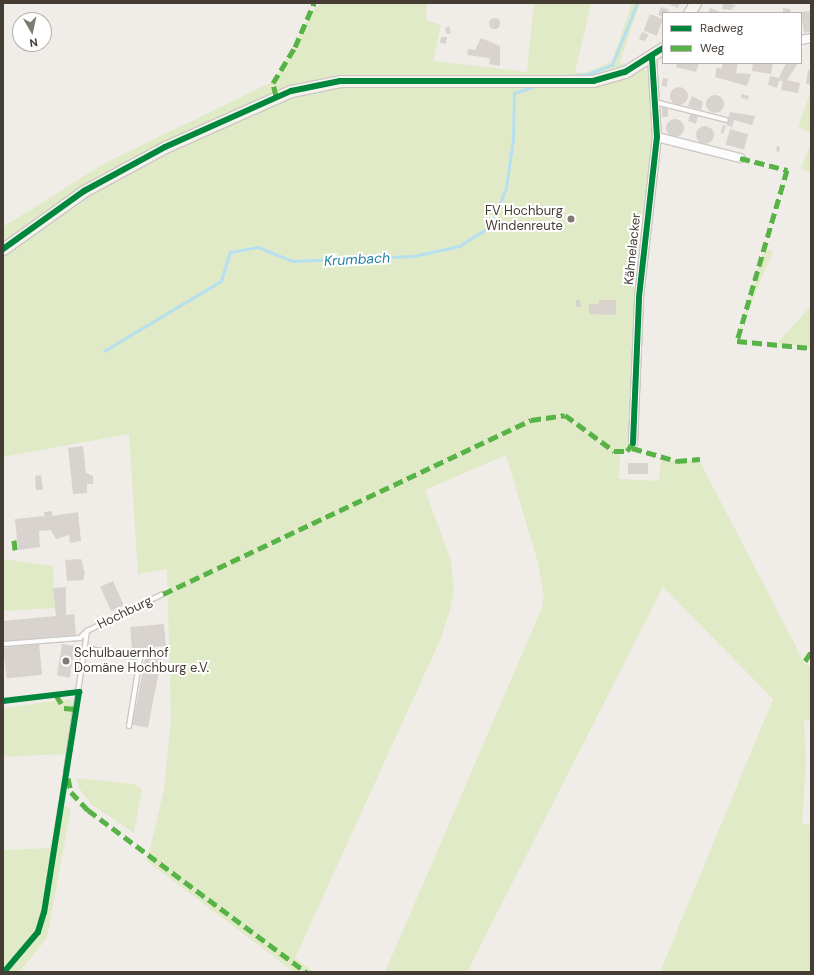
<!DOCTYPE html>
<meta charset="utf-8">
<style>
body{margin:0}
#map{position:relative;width:814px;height:975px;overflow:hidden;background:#f0ece8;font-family:"DM Sans",sans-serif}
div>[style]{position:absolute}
.green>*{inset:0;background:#e1eac6}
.stream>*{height:2.5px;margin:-1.25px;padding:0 1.25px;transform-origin:1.25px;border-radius:1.25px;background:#b6dff0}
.building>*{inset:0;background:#d8d3cf;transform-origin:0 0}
.round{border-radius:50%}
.roads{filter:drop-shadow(1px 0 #ccc8c4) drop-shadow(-1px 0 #ccc8c4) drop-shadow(0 1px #ccc8c4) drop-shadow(0 -1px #ccc8c4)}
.lane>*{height:4px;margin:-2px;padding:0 2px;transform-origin:2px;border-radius:2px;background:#fdfcfc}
.street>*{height:8px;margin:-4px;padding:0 4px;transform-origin:4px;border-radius:4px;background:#fdfcfc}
.secondary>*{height:11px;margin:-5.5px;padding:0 5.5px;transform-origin:5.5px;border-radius:5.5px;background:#f6f3ed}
.quiet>*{height:5px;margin-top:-2.5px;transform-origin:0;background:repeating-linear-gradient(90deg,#57b346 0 10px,transparent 0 15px)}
.cycleway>*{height:6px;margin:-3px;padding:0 3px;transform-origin:3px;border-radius:3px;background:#00873e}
.dots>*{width:11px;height:11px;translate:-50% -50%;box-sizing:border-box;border:2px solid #fff;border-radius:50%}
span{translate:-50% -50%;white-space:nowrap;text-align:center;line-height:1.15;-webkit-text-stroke:4px #fff;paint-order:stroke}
.poi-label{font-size:13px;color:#453c34}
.right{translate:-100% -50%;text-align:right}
.left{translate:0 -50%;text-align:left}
.street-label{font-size:13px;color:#453c34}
.water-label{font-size:14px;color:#277ea5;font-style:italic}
.frame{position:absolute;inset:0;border:4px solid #453c34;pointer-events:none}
.legend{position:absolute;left:662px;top:12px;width:140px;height:52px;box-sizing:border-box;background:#fff;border:1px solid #b5b1ae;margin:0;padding:5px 7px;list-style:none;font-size:12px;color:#453c34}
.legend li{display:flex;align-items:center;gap:8px;height:20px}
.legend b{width:20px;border:1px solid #b5b1ae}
.north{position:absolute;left:12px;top:12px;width:40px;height:40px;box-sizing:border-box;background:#fff;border:1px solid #b5b1ae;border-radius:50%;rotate:171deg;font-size:11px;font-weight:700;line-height:16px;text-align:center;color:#453c34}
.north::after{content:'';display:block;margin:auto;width:14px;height:18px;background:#817a73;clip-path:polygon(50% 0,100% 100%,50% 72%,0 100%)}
</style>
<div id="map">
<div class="green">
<i style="clip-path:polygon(321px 3px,427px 3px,426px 20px,441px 25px,433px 61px,527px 72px,534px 3px,591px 3px,575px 73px,588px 72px,612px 61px,632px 3px,640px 3px,620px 62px,651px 72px,655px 134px,641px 297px,635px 444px,631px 451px,620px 454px,619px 479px,659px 481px,661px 457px,677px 462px,699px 460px,805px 664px,811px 667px,811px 722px,804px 719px,806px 762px,802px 823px,811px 825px,811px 972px,660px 972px,773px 699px,663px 587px,467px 972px,385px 972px,542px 608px,544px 597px,538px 563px,506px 455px,425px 490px,451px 561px,454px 592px,450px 610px,441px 638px,295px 958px,314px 972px,294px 972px,147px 861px,164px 790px,171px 721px,167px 569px,138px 574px,129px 434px,3px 457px,3px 227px,105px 163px,274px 81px,312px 12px)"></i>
<i style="clip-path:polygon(811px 91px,811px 133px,798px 127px)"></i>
<i style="clip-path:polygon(811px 143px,811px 173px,801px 168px)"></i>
<i style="clip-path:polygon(764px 249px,773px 251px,737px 338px)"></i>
<i style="clip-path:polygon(811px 306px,811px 347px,777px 343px)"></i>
<i style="clip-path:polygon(3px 559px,53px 566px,55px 608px,3px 611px)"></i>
<i style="clip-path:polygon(70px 699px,74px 705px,66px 754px,3px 757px,3px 708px)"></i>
<i style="clip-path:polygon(77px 778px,133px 784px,142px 789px,134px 833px,92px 805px,79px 788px)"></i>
<i style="clip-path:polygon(58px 804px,71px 808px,47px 938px,19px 972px,3px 972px,3px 850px,50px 848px)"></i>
</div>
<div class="stream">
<i style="left:567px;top:76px;width:21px;rotate:-5deg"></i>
<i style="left:588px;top:74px;width:26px;rotate:-21deg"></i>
<i style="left:612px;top:65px;width:67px;rotate:-68deg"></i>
<i style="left:104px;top:351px;width:136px;rotate:-30.9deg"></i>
<i style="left:221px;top:281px;width:30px;rotate:-73deg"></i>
<i style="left:230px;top:252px;width:28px;rotate:-10deg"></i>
<i style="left:258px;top:247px;width:38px;rotate:22deg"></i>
<i style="left:293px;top:261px;width:121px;rotate:-2.4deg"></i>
<i style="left:414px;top:256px;width:46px;rotate:-12.5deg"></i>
<i style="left:459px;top:246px;width:36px;rotate:-32deg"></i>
<i style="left:490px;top:227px;width:42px;rotate:-67.7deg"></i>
<i style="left:506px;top:188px;width:49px;rotate:-81.9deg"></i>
<i style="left:513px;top:139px;width:46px;rotate:-88.8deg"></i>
<i style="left:514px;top:93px;width:19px;rotate:-18deg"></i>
</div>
<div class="building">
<i style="clip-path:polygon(666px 3px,680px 3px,678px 8px)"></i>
<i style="clip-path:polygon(723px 3px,736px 5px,731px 10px,722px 9px)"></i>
<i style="clip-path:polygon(661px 7px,669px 10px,663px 17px,658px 15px)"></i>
<i style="clip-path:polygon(710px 8px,722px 13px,708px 13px)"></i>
<i style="clip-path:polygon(783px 8px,790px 9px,791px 13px,783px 13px)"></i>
<i style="clip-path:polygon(811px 11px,811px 31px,804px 33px,801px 12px)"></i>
<i style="left:650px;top:14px;width:14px;height:18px;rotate:21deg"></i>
<i class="round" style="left:488.5px;top:17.5px;width:11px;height:11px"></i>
<i style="clip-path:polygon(449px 26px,451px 33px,447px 34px,445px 28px)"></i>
<i style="clip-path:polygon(642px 32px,649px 35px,644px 41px,639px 39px)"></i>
<i style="clip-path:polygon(441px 37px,447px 37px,446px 44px,440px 43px)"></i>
<i style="clip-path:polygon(481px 38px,500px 46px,500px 66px,489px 64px,490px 58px,467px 55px,468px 49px,475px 50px)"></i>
<i style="clip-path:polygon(677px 63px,699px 63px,696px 72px,676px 67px)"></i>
<i style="clip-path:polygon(723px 63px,738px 63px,736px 73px,751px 74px,747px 86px,715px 77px,717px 67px,721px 69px)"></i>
<i style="clip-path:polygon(753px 63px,773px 63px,771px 74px,752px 71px)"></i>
<i style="clip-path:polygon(786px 63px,798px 63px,787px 80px,800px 83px,798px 93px,781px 90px,783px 81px,779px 81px,777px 88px,768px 85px,770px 76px,779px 78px)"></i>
<i style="clip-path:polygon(808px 70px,811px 70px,811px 85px,806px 84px)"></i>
<i style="left:663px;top:78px;width:5px;height:8px;rotate:11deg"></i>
<i class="round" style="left:670px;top:87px;width:18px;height:18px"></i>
<i style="left:742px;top:94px;width:7px;height:4px;rotate:16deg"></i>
<i class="round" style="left:706px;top:95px;width:18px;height:18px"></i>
<i style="clip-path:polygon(692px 96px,703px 102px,701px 110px,688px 106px)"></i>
<i style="left:662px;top:107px;width:6px;height:10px"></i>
<i style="clip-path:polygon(730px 112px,755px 116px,752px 125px,734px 120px,732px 127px,726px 125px)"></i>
<i style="clip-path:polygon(690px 114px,698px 116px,696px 124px,688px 121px)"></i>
<i class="round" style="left:666px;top:119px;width:18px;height:18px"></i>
<i style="left:723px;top:125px;width:3px;height:8px;rotate:18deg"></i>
<i class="round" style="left:696px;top:126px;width:18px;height:18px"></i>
<i style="left:730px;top:129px;width:19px;height:16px;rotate:16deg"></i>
<i style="clip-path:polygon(777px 146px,780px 147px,779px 152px,776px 151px)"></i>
<i style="clip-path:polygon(576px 300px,580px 300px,581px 307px,576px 307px)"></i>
<i style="clip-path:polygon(599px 300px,616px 300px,616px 315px,589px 314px,589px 304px,599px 304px)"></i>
<i style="clip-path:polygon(83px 446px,86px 473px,93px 476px,93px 484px,87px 484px,87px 493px,73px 494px,68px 448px)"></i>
<i style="left:628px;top:463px;width:20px;height:11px"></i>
<i style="clip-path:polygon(41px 475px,43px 490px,36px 490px,35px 476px)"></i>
<i style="clip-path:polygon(52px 511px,52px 516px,78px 512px,81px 541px,70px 543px,69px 535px,56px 539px,51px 530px,39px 531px,40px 547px,18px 550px,15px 519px,45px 516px,44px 512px)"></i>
<i style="clip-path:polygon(81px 559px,85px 573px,83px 580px,67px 581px,65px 560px)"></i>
<i style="left:113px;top:581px;width:27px;height:14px;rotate:66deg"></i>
<i style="clip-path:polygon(66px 587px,66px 615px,74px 614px,76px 635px,3px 641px,3px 621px,56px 616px,53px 588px)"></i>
<i style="left:164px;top:624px;width:22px;height:34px;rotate:85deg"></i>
<i style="left:39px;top:644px;width:31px;height:36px;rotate:84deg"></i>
<i style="left:62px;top:644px;width:13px;height:32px;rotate:9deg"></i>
<i style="left:146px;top:654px;width:16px;height:72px;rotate:11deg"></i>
</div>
<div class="roads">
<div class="lane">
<i style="left:655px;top:102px;width:73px;rotate:14.2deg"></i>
<i style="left:3px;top:644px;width:77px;rotate:-4.5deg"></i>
<i style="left:80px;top:638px;width:10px;rotate:-45deg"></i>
<i style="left:85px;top:648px;width:56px;rotate:10.3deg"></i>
<i style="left:140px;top:658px;width:69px;rotate:99.2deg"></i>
<i style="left:66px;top:772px;width:143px;rotate:-81.5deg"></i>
<i style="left:87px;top:631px;width:85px;rotate:-26deg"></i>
</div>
<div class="street">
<i style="left:801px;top:40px;width:10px;rotate:-11deg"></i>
<i style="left:657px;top:137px;width:86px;rotate:14.2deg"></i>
<i style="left:633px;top:443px;width:146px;rotate:-87.6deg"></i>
<i style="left:639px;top:297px;width:161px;rotate:-83.6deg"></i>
<i style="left:657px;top:137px;width:79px;rotate:-93.6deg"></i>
</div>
<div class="secondary">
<i style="left:689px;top:13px;width:12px;rotate:-59deg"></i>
<i style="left:3px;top:249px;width:100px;rotate:-35.6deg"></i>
<i style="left:84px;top:191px;width:92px;rotate:-28.5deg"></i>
<i style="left:165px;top:147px;width:138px;rotate:-24deg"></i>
<i style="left:291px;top:91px;width:50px;rotate:-11.5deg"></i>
<i style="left:340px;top:81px;width:253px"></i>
<i style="left:593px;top:81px;width:33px;rotate:-16deg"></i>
<i style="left:625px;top:72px;width:45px;rotate:-32.3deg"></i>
</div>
</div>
<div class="quiet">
<i style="left:276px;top:96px;width:13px;rotate:-103deg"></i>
<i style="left:273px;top:83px;width:42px;rotate:-58.6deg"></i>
<i style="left:295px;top:47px;width:48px;rotate:-66.6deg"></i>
<i style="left:740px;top:158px;width:49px;rotate:14.3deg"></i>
<i style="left:787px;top:170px;width:178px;rotate:106.3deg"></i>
<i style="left:737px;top:341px;width:74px;rotate:5.4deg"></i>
<i style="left:632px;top:448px;width:47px;rotate:16.1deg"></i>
<i style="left:677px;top:461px;width:23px;rotate:-5deg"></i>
<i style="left:14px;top:540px;width:10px;rotate:84deg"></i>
<i style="left:163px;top:594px;width:407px;rotate:-25.3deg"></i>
<i style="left:531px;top:420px;width:34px;rotate:-8deg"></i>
<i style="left:565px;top:415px;width:61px;rotate:36.3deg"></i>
<i style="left:614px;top:451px;width:13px"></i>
<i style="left:627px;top:451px;width:10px;rotate:-53deg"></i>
<i style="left:805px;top:661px;width:11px;rotate:-56deg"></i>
<i style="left:56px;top:695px;width:15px;rotate:58deg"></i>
<i style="left:64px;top:708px;width:12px;rotate:5deg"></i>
<i style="left:68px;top:778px;width:14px;rotate:78deg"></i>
<i style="left:71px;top:792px;width:25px;rotate:47deg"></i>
<i style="left:88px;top:810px;width:272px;rotate:36.6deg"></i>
</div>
<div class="cycleway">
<i style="left:3px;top:249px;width:100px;rotate:-35.6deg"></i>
<i style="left:84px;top:191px;width:92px;rotate:-28.5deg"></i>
<i style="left:165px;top:147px;width:138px;rotate:-24deg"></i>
<i style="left:291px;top:91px;width:50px;rotate:-11.5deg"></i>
<i style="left:340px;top:81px;width:253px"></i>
<i style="left:593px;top:81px;width:33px;rotate:-16deg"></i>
<i style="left:625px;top:72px;width:45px;rotate:-32.3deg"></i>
<i style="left:633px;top:443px;width:146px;rotate:-87.6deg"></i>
<i style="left:639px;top:297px;width:161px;rotate:-83.6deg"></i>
<i style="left:657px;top:137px;width:79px;rotate:-93.6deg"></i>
<i style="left:3px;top:701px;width:77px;rotate:-6.8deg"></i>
<i style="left:79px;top:692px;width:223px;rotate:99deg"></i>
<i style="left:44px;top:912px;width:21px;rotate:107deg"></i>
<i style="left:38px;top:932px;width:52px;rotate:130.4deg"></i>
</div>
<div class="dots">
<i style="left:571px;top:219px;background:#817a73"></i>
<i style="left:66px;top:661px;background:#817a73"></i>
</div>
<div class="poi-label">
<span class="right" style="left:563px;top:219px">FV Hochburg<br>Windenreute</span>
<span class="left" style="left:74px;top:661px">Schulbauernhof<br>Domäne Hochburg e.V.</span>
</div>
<div class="street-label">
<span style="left:633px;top:249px;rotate:-84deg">Kähnelacker</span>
<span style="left:125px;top:613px;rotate:-26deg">Hochburg</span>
</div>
<div class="water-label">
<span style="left:357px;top:259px;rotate:-3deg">Krumbach</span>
</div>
<div class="frame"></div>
<ul class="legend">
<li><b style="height:5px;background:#00873e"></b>Radweg</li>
<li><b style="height:5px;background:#57b346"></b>Weg</li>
</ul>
<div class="north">N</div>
</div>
